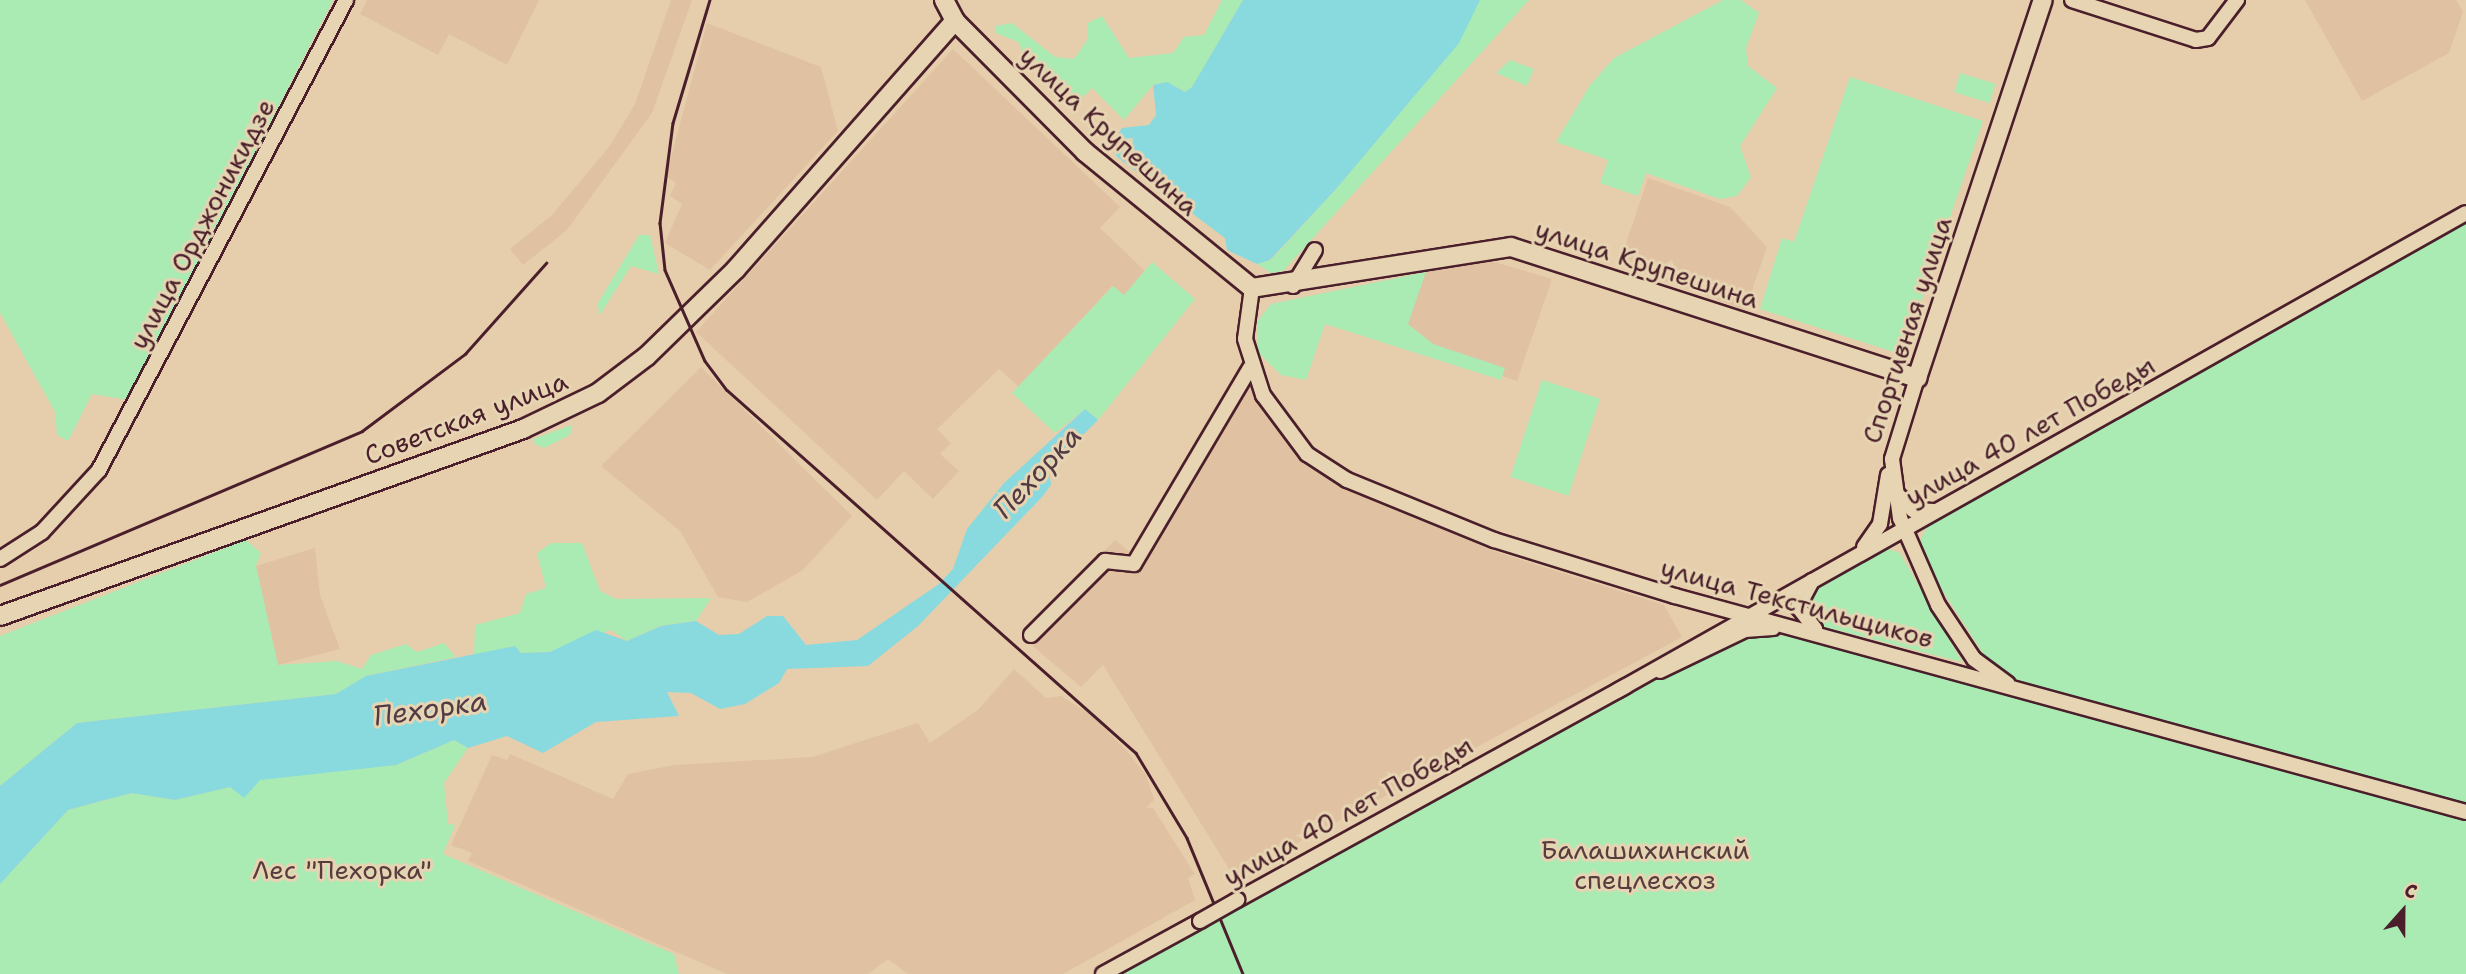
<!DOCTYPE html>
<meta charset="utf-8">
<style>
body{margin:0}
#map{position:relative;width:2466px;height:974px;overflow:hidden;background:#e6ceac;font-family:"Shantell Sans",sans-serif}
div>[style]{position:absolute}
.built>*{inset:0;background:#e0c1a2}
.green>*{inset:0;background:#aaeab3;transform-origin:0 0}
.water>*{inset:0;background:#88dadf}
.roads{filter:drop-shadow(2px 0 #4a1f2b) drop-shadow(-2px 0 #4a1f2b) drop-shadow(0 2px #4a1f2b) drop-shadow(0 -2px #4a1f2b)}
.minor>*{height:14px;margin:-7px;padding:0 7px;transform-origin:7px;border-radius:7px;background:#e6d4b2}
.major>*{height:18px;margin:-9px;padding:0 9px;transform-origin:9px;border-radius:9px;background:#e6d4b2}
.rail>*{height:2.5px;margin:-1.25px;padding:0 1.25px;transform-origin:1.25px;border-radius:1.25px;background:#4a1f2b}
.bridges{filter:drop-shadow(2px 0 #4a1f2b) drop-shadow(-2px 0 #4a1f2b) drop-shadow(0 2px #4a1f2b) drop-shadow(0 -2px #4a1f2b)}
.minor-bridge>*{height:14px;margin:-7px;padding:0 7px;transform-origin:7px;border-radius:7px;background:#e6d4b2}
span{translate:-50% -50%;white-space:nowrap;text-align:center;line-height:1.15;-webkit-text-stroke:6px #e6d4b2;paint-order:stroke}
.street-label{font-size:26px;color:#4a1f2b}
.park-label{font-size:26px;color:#583d3f}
.water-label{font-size:28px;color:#533b46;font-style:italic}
.north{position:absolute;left:2368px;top:876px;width:70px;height:70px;-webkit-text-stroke:5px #e6d4b2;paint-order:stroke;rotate:21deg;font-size:19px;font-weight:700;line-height:28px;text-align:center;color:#4a1f2b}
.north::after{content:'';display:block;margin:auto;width:24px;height:32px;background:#4a1f2b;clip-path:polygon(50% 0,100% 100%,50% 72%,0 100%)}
</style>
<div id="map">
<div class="built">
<i style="clip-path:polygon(367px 0,539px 0,507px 65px,449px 34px,438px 55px,360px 14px)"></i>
<i style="clip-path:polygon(671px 0,692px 0,652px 113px,567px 230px,523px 265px,510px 249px,552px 215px,609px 147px,635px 104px)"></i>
<i style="clip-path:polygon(2305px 0,2456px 0,2463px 12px,2449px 53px,2362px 101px)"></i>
<i style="clip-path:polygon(707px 23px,821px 67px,838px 131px,710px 270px,665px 243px,682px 204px,670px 196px,676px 183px,666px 176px)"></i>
<i style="clip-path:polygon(953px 49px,1120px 207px,1100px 228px,1145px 271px,1123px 296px,1112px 286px,1019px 387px,999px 369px,937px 429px,951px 443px,940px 454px,959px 471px,933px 499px,904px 471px,877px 500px,696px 332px)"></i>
<i style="clip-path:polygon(1648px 178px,1730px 207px,1767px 247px,1745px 310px,1619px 264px)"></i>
<i style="clip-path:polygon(1484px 259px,1552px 279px,1517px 381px,1393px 341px,1417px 274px)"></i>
<i style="clip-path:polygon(701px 367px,852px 516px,803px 570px,747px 602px,718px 597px,680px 531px,601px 466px)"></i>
<i style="clip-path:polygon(1247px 379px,1302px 460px,1490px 550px,1664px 605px,1682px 637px,1234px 877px,1103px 665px,1081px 687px,1021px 636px,1115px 540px,1144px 563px)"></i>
<i style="clip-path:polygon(315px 548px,320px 595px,340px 649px,278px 665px,256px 566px)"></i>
<i style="clip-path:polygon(1014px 669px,1046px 698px,1061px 696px,1090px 714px,1126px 750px,1146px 775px,1154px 800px,1146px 808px,1153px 808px,1195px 874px,1188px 878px,1195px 900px,1063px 974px,908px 974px,888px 959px,868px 974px,727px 974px,468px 861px,472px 853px,451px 845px,492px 755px,507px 760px,510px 754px,613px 799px,628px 774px,675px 765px,812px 757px,918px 723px,930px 743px,979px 709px)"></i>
</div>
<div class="green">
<i style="clip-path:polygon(0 0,333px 0,128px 400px,92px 394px,68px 441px,57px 435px,55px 412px,0 313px)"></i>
<i style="clip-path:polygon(1222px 0,1243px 0,1192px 87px,1185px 92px,1167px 82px,1153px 85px,1124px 120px,1092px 88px,1076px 104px,1029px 63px,1018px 42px,996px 33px,995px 26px,1012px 23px,1055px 57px,1074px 59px,1087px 40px,1088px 23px,1102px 16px,1129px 58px,1173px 53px,1184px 37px,1204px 35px)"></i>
<i style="clip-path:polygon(1480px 0,1529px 0,1283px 271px,1271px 273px,1257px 264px,1271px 260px,1336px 189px,1446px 58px)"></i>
<i style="clip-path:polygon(1723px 0,1741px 0,1759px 13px,1746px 48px,1748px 66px,1777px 88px,1740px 146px,1751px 177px,1737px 196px,1720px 199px,1646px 173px,1638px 196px,1600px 183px,1608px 160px,1556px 142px,1590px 85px,1614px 58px)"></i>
<i style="clip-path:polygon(1510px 60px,1534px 69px,1527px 86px,1496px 73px)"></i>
<i style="left:1960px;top:73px;width:37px;height:20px;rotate:17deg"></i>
<i style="clip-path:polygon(1850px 77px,1983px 121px,1903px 355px,1760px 309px,1782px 238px,1794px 242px)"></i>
<i style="clip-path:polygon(2466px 218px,2466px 807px,2017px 683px,1988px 661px,1922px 559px,1918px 545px,1927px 527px)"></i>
<i style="clip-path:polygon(639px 235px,650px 235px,659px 274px,631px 266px,599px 316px,598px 303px)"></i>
<i style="clip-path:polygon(1152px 262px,1195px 299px,1098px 420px,1085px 409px,1055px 433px,1012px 393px,1113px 286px,1124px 295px)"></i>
<i style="clip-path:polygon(1426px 272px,1408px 324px,1433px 344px,1505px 368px,1501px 380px,1325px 324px,1306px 380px,1281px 375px,1258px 352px,1257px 322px,1271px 304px)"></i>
<i style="left:1542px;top:380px;width:61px;height:102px;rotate:18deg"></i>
<i style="clip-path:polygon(572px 425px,570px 435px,544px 448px,535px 444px,533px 439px)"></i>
<i style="clip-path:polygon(246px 540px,261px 553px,256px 566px,278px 665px,337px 661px,362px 669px,371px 655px,406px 644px,417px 652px,444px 643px,456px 657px,366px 676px,336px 694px,77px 723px,0 786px,0 636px)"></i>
<i style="clip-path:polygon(551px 543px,582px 543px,600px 591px,616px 599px,711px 598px,696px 621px,660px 626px,627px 641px,611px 630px,550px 652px,521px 653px,515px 646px,474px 656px,475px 625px,520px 613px,526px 594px,546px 588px,537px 553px)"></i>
<i style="clip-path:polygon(1885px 548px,1900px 553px,1962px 662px,1814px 624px,1803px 599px,1811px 589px)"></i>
<i style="clip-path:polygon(1773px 635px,1810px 638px,2466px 820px,2466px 974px,1118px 974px,1733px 638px)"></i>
<i style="clip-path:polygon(454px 740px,468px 748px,444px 783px,448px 824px,455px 825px,443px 854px,674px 954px,679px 974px,0 974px,0 884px,68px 810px,132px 793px,175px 800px,285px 774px,396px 765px)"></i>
</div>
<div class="water">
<i style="clip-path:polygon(1243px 0,1480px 0,1459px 43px,1336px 189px,1270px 260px,1257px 264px,1227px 250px,1225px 238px,1117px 157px,1111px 145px,1122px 128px,1149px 125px,1156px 115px,1153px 85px,1167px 82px,1185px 92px,1192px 87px)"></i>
<i style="clip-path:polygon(1085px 409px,1098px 420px,1049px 469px,1051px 485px,1042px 497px,918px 626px,868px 666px,787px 669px,779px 683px,745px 704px,720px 709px,691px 693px,667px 692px,679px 716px,596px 722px,543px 753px,507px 736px,468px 748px,454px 740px,396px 765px,260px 780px,244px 798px,230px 787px,175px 800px,132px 793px,101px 801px,68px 810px,0 884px,0 786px,77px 723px,336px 694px,366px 676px,515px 646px,521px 653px,550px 652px,596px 630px,627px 641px,661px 626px,696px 621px,719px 635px,739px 634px,767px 616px,783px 616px,806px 645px,857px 640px,939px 584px,953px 569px,967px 529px,1004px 483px)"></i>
</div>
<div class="roads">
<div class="minor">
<i style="left:2072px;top:0;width:130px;rotate:17.9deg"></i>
<i style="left:2196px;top:40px;width:12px;rotate:-9deg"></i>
<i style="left:2208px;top:38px;width:48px;rotate:-52.7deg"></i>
<i style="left:1293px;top:286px;width:42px;rotate:-58.6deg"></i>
<i style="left:1252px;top:288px;width:51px;rotate:97.8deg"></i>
<i style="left:1245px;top:339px;width:59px;rotate:72.2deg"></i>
<i style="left:1263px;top:395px;width:74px;rotate:53.3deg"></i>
<i style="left:1307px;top:454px;width:48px;rotate:33deg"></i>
<i style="left:1347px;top:480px;width:159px;rotate:22.2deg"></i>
<i style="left:1494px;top:540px;width:189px;rotate:17.2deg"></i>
<i style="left:1675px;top:596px;width:820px;rotate:15.27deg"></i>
<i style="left:1917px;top:378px;width:85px;rotate:107.2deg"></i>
<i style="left:1892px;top:459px;width:60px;rotate:82.3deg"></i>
<i style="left:1900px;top:518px;width:95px;rotate:66.4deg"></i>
<i style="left:1938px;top:605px;width:65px;rotate:56.3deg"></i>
<i style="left:1974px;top:659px;width:42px;rotate:36.3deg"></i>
<i style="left:1896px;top:493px;width:24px;rotate:45deg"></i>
<i style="left:1913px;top:510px;width:21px;rotate:3deg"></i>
<i style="left:1864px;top:547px;width:28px;rotate:-55deg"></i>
<i style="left:1880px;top:524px;width:50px;rotate:-80.7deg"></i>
<i style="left:0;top:559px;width:50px;rotate:-32.7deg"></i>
<i style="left:42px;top:532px;width:84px;rotate:-47.4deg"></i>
<i style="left:99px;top:470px;width:531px;rotate:-62.28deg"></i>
<i style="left:1812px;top:581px;width:30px;rotate:118deg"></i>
<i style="left:1798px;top:607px;width:28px;rotate:52deg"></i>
<i style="left:1031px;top:635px;width:105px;rotate:-45deg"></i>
<i style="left:1105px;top:561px;width:29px;rotate:6deg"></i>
<i style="left:1134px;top:564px;width:228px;rotate:-59.4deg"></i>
<i style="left:1660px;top:671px;width:94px;rotate:-25.8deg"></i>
<i style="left:1745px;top:630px;width:28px;rotate:-4deg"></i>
<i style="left:1617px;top:691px;width:974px;rotate:-29.38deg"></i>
<i style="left:1237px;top:900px;width:443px;rotate:-28.8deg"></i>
<i style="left:1103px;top:974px;width:111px;rotate:-28.7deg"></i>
</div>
<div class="major">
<i style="left:944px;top:0;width:24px;rotate:62deg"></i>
<i style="left:955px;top:21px;width:185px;rotate:45.2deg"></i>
<i style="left:1085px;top:152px;width:215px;rotate:39.2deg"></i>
<i style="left:1252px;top:288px;width:262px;rotate:-9deg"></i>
<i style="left:1511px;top:247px;width:427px;rotate:17.9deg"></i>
<i style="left:1917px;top:378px;width:398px;rotate:-71.6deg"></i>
<i style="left:0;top:616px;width:555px;rotate:-19.67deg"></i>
<i style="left:523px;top:429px;width:83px;rotate:-25.6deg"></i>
<i style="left:598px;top:393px;width:61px;rotate:-37.1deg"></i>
<i style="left:647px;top:356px;width:124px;rotate:-44.3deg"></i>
<i style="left:736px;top:269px;width:331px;rotate:-48.6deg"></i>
</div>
</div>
<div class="rail">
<i style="left:710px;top:0;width:128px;rotate:106.7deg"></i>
<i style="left:673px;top:123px;width:101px;rotate:97.4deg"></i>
<i style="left:660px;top:223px;width:47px;rotate:83.9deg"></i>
<i style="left:665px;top:270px;width:99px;rotate:66.3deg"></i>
<i style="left:705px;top:361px;width:36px;rotate:53deg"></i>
<i style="left:727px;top:390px;width:547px;rotate:41.59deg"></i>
<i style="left:1136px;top:753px;width:99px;rotate:59deg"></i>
<i style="left:1187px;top:838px;width:147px;rotate:67.6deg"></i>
<i style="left:0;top:585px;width:393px;rotate:-23deg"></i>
<i style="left:362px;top:431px;width:129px;rotate:-36.8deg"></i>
<i style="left:465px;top:354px;width:122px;rotate:-48.3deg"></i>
</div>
<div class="bridges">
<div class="minor-bridge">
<i style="left:1200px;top:921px;width:43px;rotate:-29.6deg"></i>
</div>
</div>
<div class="street-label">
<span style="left:1109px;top:131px;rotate:43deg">улица Крупешина</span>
<span style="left:202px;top:224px;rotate:-62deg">улица Орджоникидзе</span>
<span style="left:1647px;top:264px;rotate:18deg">улица Крупешина</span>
<span style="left:1907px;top:330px;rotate:-72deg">Спортивная улица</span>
<span style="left:466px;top:418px;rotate:-21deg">Советская улица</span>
<span style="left:2030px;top:431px;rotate:-29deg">улица 40 лет Победы</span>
<span style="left:1797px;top:603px;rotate:15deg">улица Текстильщиков</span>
<span style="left:1348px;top:811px;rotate:-29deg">улица 40 лет Победы</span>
</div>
<div class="park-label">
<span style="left:1645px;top:865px">Балашихинский<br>спецлесхоз</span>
<span style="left:342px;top:870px">Лес "Пехорка"</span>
</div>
<div class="water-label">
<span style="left:1037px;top:472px;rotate:-47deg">Пехорка</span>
<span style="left:430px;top:708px;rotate:-8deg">Пехорка</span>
</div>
<div class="north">С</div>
</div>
